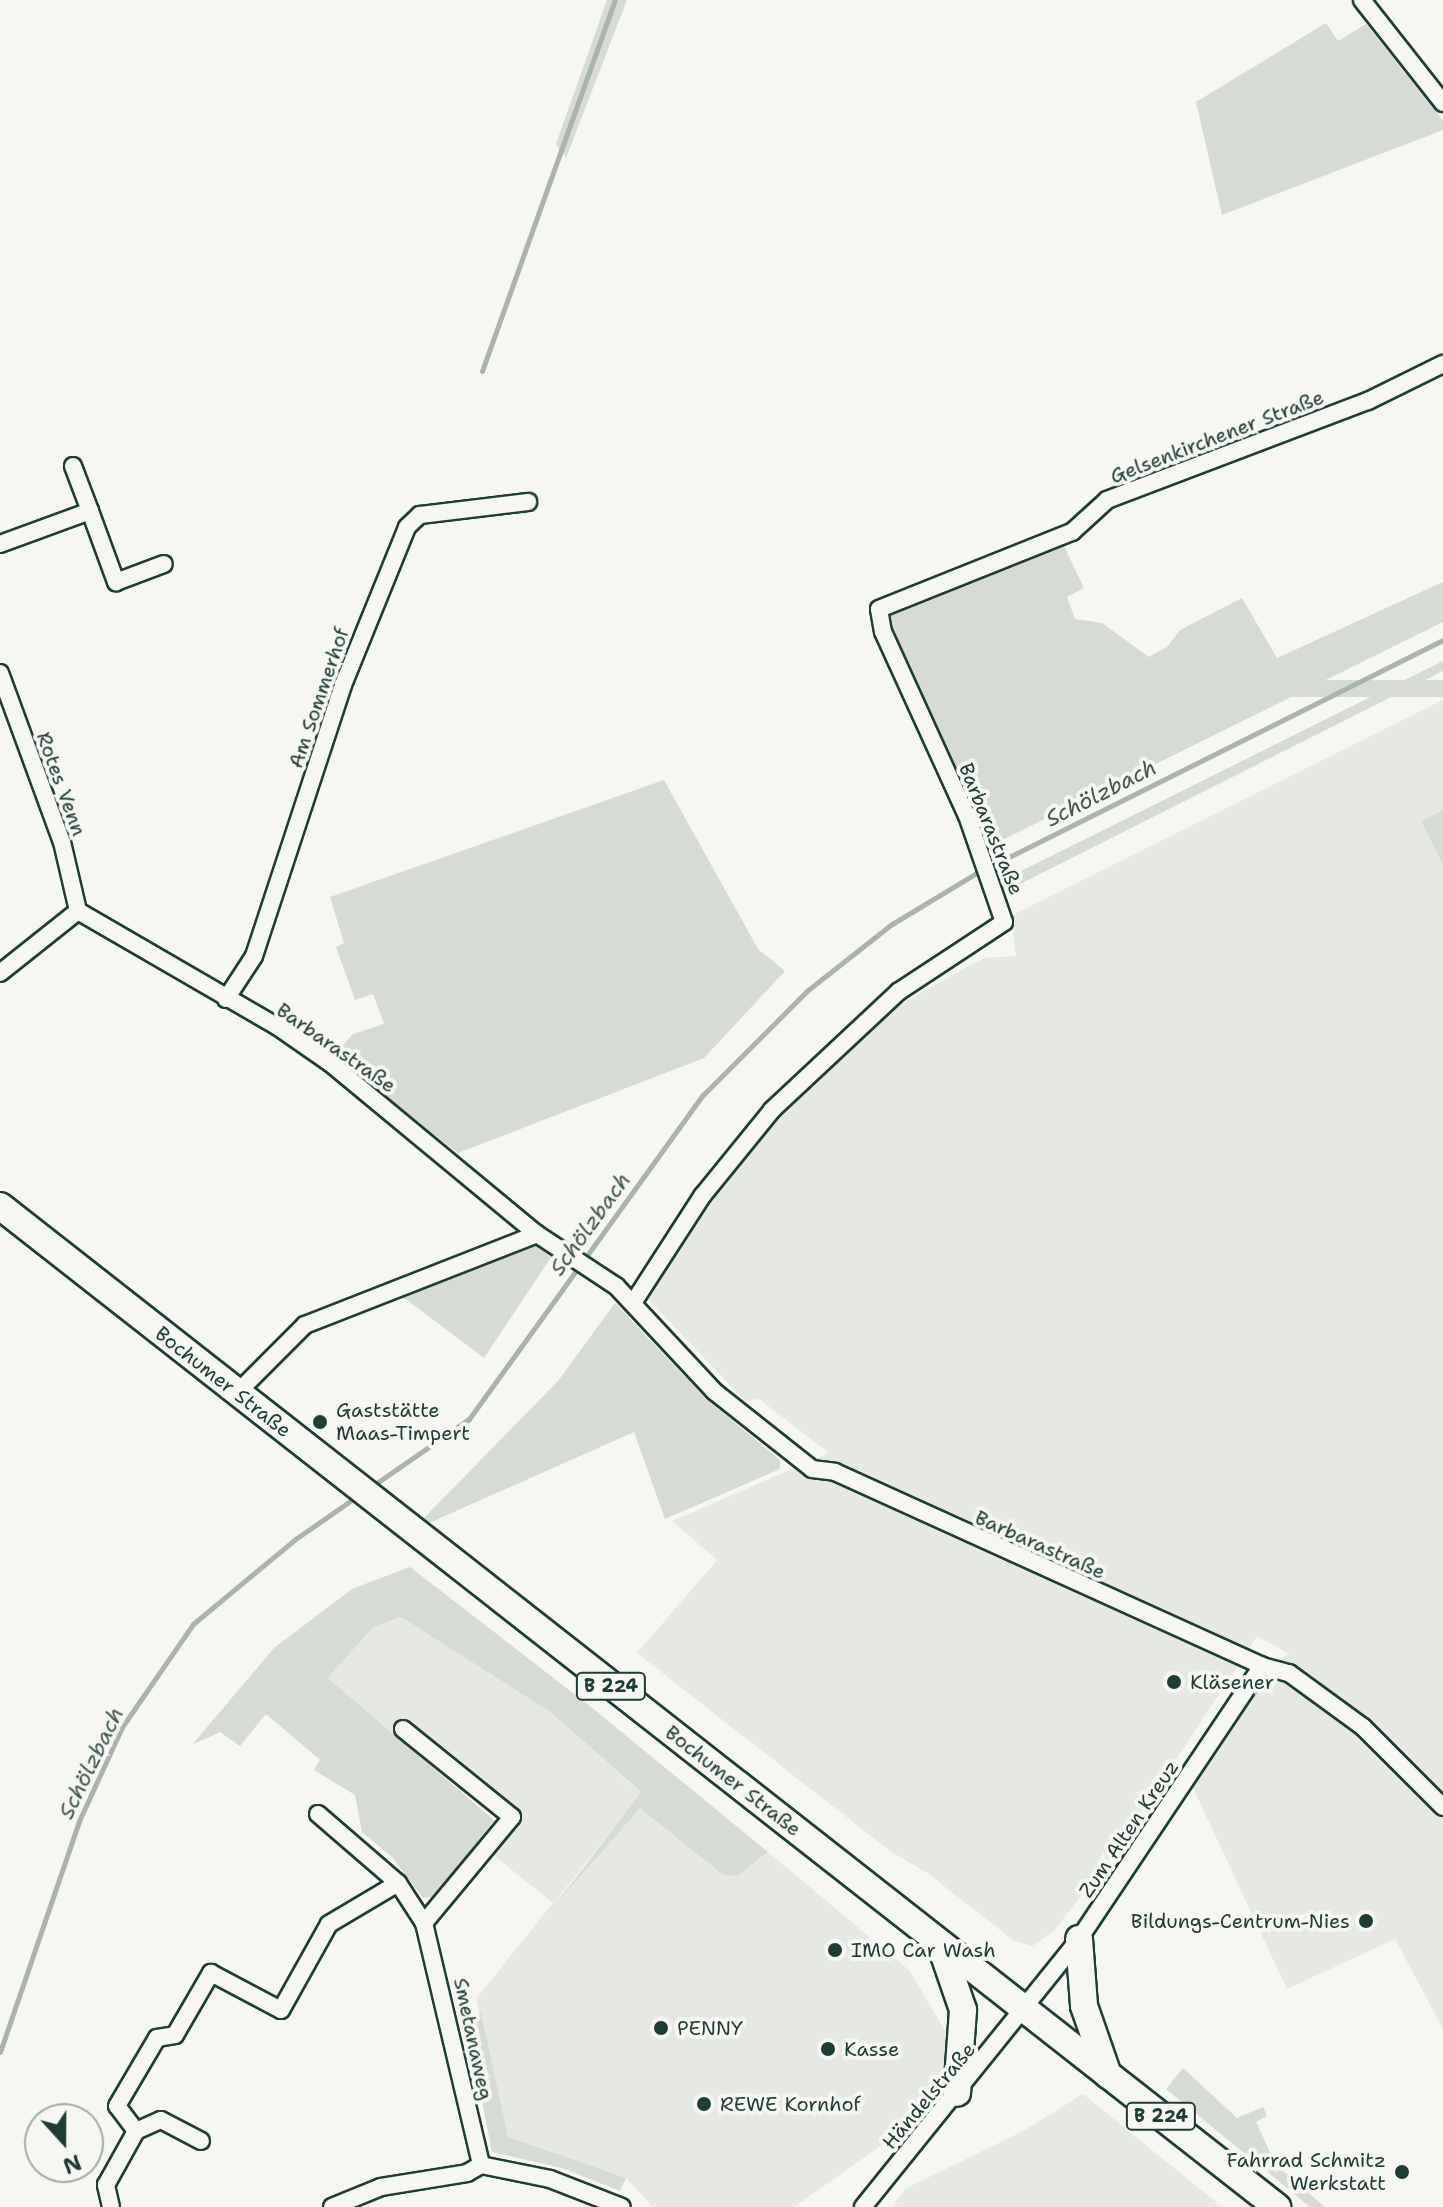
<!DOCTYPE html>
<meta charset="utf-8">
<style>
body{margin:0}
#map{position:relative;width:1443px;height:2207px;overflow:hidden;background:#f6f6f2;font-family:"Shantell Sans",sans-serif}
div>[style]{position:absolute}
.built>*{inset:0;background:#e6e8e4}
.green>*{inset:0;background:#d6dbd6;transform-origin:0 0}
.stream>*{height:5px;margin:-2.5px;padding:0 2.5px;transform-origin:2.5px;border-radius:2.5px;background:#aab3ae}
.roads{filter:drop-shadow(2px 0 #1f3d34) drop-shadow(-2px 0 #1f3d34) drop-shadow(0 2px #1f3d34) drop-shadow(0 -2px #1f3d34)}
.minor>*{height:16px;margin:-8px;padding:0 8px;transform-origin:8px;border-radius:8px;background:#f6f6f2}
.primary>*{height:26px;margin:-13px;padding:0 13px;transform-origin:13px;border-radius:13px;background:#f6f6f2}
.dots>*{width:22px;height:22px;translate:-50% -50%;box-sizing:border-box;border:4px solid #f6f6f2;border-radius:50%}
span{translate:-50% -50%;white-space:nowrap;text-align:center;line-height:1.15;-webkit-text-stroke:8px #f6f6f2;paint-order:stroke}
.shield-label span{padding:2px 6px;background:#f6f6f2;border:2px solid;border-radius:6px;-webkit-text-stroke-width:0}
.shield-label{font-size:18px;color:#1f3d34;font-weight:700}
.street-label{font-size:20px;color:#1f3d34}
.poi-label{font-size:20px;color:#1f3d34}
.left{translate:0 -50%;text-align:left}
.right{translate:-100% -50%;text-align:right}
.water-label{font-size:22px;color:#425a52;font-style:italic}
.north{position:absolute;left:24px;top:2103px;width:80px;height:80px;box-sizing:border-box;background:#f6f6f2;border:2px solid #a0aca6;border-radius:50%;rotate:159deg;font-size:22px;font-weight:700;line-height:32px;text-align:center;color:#1f3d34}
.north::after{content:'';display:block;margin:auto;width:28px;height:36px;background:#1f3d34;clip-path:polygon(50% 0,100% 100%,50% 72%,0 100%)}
</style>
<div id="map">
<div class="built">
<i style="clip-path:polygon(1443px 700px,1443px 810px,1421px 821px,1443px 865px,1443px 2029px,1395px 1939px,1287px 1989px,1188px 1777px,1262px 1666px,1289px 1654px,1257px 1636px,1126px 1836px,1054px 1931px,1032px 1946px,1014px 1941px,929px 1874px,890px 1851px,637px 1653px,717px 1560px,672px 1521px,829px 1453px,759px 1399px,745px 1401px,645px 1296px,709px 1198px,778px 1112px,890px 1010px,984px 958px,1016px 956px,1011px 916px)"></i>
<i style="clip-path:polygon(401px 1617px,549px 1711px,641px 1793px,554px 1903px,640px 1807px,723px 1875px,737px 1876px,768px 1852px,909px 1970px,950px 2039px,951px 2054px,941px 2082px,913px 2123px,794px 2207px,653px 2207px,626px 2178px,508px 2138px,476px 1999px,553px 1903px,491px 1853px,520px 1816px,407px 1725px,397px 1737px,328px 1678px,373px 1627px)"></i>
<i style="clip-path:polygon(1083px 2094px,1222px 2207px,892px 2207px,905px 2189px,1025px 2130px)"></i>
</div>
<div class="green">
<i style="clip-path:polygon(607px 0,627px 0,566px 158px,556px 144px)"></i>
<i style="clip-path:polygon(1326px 23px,1338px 41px,1366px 24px,1443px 121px,1443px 130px,1222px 215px,1196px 102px)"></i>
<i style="clip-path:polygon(1062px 542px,1084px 588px,1067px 597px,1075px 619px,1102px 623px,1149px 657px,1167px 647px,1180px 630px,1242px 598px,1277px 658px,1443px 582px,1443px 622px,986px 848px,887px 615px,894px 605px)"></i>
<i style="clip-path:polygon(1443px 661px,1443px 671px,1004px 892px,1001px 881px)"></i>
<i style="left:1443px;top:680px;width:17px;height:489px;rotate:90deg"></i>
<i style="clip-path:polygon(664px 780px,758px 949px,785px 971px,704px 1058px,458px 1153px,333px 1056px,353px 1034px,384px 1024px,373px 994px,355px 1000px,336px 947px,344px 943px,330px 897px)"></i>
<i style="clip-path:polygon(1443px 810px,1443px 865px,1421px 821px)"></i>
<i style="clip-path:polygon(535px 1241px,554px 1253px,484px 1358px,399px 1294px)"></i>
<i style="clip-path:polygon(615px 1303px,705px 1398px,780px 1460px,780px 1469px,665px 1519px,634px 1432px,429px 1523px,424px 1518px,558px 1381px)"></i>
<i style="clip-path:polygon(410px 1567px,591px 1707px,768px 1852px,737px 1876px,723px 1875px,640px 1808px,556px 1904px,641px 1792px,549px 1711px,401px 1617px,373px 1627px,328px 1678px,494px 1820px,436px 1896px,423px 1898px,392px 1857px,362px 1832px,355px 1795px,314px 1770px,320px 1760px,266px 1714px,240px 1746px,220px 1732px,192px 1745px,274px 1648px,352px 1589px)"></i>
<i style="clip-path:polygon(481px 2013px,508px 2137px,626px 2178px,620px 2191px,562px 2168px,492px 2152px,466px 2021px)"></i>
<i style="clip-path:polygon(1183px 2068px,1237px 2118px,1263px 2107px,1267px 2116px,1256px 2122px,1276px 2165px,1325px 2207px,1310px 2207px,1166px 2089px)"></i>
</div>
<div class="stream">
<i style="left:482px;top:371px;width:394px;rotate:-70.3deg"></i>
<i style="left:371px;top:1487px;width:119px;rotate:-34.8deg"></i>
<i style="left:469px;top:1419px;width:400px;rotate:-54.2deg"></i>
<i style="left:703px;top:1095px;width:148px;rotate:-45deg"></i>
<i style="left:808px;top:990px;width:107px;rotate:-38.2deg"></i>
<i style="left:892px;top:924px;width:97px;rotate:-31.1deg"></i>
<i style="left:975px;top:874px;width:523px;rotate:-26.57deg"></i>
<i style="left:0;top:2052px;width:244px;rotate:-71.1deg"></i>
<i style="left:79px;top:1821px;width:103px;rotate:-65.4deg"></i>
<i style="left:122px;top:1727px;width:125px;rotate:-55.4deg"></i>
<i style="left:193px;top:1624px;width:131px;rotate:-39.7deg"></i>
<i style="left:294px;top:1540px;width:75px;rotate:-34.7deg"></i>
</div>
<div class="roads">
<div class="minor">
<i style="left:1362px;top:0;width:131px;rotate:51.8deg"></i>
<i style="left:73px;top:466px;width:48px;rotate:69.3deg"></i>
<i style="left:0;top:544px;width:96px;rotate:-20.1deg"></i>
<i style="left:90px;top:511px;width:76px;rotate:69.9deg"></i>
<i style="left:116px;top:582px;width:51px;rotate:-20.6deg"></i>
<i style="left:0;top:673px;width:180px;rotate:69.9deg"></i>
<i style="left:62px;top:842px;width:71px;rotate:76.9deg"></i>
<i style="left:78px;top:911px;width:231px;rotate:30.1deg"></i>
<i style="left:278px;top:1027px;width:63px;rotate:34.7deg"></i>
<i style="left:330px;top:1063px;width:268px;rotate:39.6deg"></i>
<i style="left:537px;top:1234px;width:95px;rotate:33.4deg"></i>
<i style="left:616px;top:1286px;width:145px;rotate:47deg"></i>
<i style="left:715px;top:1392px;width:124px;rotate:38.4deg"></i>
<i style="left:812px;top:1469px;width:23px;rotate:7deg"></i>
<i style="left:835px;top:1472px;width:469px;rotate:24.4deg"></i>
<i style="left:1262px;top:1666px;width:28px;rotate:15deg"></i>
<i style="left:1289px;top:1673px;width:92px;rotate:36.1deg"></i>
<i style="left:1363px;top:1727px;width:113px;rotate:45deg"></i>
<i style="left:0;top:973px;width:100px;rotate:-38.5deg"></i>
<i style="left:226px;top:999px;width:51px;rotate:-56.9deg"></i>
<i style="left:254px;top:956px;width:285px;rotate:-71.8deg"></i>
<i style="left:343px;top:685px;width:170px;rotate:-67.9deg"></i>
<i style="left:407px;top:527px;width:18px;rotate:-43deg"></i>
<i style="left:420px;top:515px;width:109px;rotate:-6.9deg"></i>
<i style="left:633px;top:1303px;width:129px;rotate:-57.1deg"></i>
<i style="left:703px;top:1195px;width:109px;rotate:-50.9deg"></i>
<i style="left:772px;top:1110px;width:173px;rotate:-43.1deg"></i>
<i style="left:898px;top:992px;width:127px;rotate:-33.4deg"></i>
<i style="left:1004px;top:922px;width:112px;rotate:-109.2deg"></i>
<i style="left:967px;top:816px;width:202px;rotate:-114.5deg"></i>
<i style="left:883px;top:632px;width:23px;rotate:-100deg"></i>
<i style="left:879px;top:609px;width:208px;rotate:-21.8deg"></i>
<i style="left:1072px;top:532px;width:47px;rotate:-42.4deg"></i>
<i style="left:1107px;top:500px;width:279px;rotate:-20.8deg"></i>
<i style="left:1368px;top:401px;width:84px;rotate:-26.3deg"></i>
<i style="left:237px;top:1393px;width:96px;rotate:-45deg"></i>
<i style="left:305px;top:1325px;width:249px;rotate:-21.4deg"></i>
<i style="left:403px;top:1729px;width:140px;rotate:38.9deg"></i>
<i style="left:512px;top:1817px;width:138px;rotate:129.7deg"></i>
<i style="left:318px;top:1814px;width:106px;rotate:40.8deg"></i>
<i style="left:398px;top:1883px;width:48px;rotate:57deg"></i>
<i style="left:424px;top:1923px;width:249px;rotate:76.7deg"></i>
<i style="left:136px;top:2131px;width:27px;rotate:-24deg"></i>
<i style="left:161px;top:2120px;width:45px;rotate:27.7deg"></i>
<i style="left:111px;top:2207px;width:23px;rotate:-103deg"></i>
<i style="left:106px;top:2185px;width:62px;rotate:-60.9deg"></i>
<i style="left:136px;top:2131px;width:31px;rotate:-127deg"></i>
<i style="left:117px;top:2106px;width:79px;rotate:-59.5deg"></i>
<i style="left:157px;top:2038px;width:18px;rotate:-9deg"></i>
<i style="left:175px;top:2035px;width:72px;rotate:-59.9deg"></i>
<i style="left:211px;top:1973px;width:79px;rotate:27.9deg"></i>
<i style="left:281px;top:2010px;width:98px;rotate:-60.8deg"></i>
<i style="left:329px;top:1924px;width:80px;rotate:-30.7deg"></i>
<i style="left:332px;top:2207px;width:53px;rotate:-22.2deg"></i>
<i style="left:381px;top:2187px;width:87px;rotate:-9.2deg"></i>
<i style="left:467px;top:2173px;width:16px;rotate:-30deg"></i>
<i style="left:481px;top:2165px;width:70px;rotate:11.5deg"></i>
<i style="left:550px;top:2179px;width:77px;rotate:21.3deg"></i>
<i style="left:863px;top:2207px;width:344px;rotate:-51.1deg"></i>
<i style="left:1079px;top:1939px;width:329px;rotate:-56.2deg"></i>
</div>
<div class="primary">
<i style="left:0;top:1206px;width:1623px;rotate:38.09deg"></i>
<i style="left:1079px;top:1939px;width:67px;rotate:85.7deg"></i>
<i style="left:1084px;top:2006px;width:73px;rotate:70.8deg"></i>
<i style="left:941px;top:1946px;width:68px;rotate:71deg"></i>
<i style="left:963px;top:2010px;width:83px;rotate:94.1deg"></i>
</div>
</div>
<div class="dots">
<i style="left:320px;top:1422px;background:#1f3d34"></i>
<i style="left:1174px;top:1682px;background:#1f3d34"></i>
<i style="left:1366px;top:1921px;background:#1f3d34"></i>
<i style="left:835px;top:1950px;background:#1f3d34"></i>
<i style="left:661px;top:2028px;background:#1f3d34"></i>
<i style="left:828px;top:2049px;background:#1f3d34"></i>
<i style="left:704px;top:2104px;background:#1f3d34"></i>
<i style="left:1402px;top:2172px;background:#1f3d34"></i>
</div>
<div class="shield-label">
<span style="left:611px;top:1686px">B 224</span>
<span style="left:1161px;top:2116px">B 224</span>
</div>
<div class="street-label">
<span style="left:1217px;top:437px;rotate:-21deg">Gelsenkirchener Straße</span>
<span style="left:319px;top:698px;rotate:-71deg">Am Sommerhof</span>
<span style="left:61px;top:784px;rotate:70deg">Rotes Venn</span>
<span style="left:991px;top:829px;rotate:68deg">Barbarastraße</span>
<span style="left:336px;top:1048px;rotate:35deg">Barbarastraße</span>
<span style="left:223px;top:1382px;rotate:38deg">Bochumer Straße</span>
<span style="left:1040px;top:1545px;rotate:24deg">Barbarastraße</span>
<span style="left:733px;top:1781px;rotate:38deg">Bochumer Straße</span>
<span style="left:1129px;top:1829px;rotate:-56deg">Zum Alten Kreuz</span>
<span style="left:473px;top:2039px;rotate:78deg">Smetanaweg</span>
<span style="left:929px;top:2096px;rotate:-50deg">Händelstraße</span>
</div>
<div class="poi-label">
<span class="left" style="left:336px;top:1422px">Gaststätte<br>Maas-Timpert</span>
<span class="left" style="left:1190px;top:1682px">Kläsener</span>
<span class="right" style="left:1350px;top:1921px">Bildungs-Centrum-Nies</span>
<span class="left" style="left:851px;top:1950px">IMO Car Wash</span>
<span class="left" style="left:677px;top:2028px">PENNY</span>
<span class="left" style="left:844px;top:2049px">Kasse</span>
<span class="left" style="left:720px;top:2104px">REWE Kornhof</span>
<span class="right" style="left:1386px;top:2172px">Fahrrad Schmitz<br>Werkstatt</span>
</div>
<div class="water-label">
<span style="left:1101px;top:793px;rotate:-27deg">Schölzbach</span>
<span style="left:590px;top:1224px;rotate:-54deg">Schölzbach</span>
<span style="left:91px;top:1763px;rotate:-64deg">Schölzbach</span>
</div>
<div class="north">N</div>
</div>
